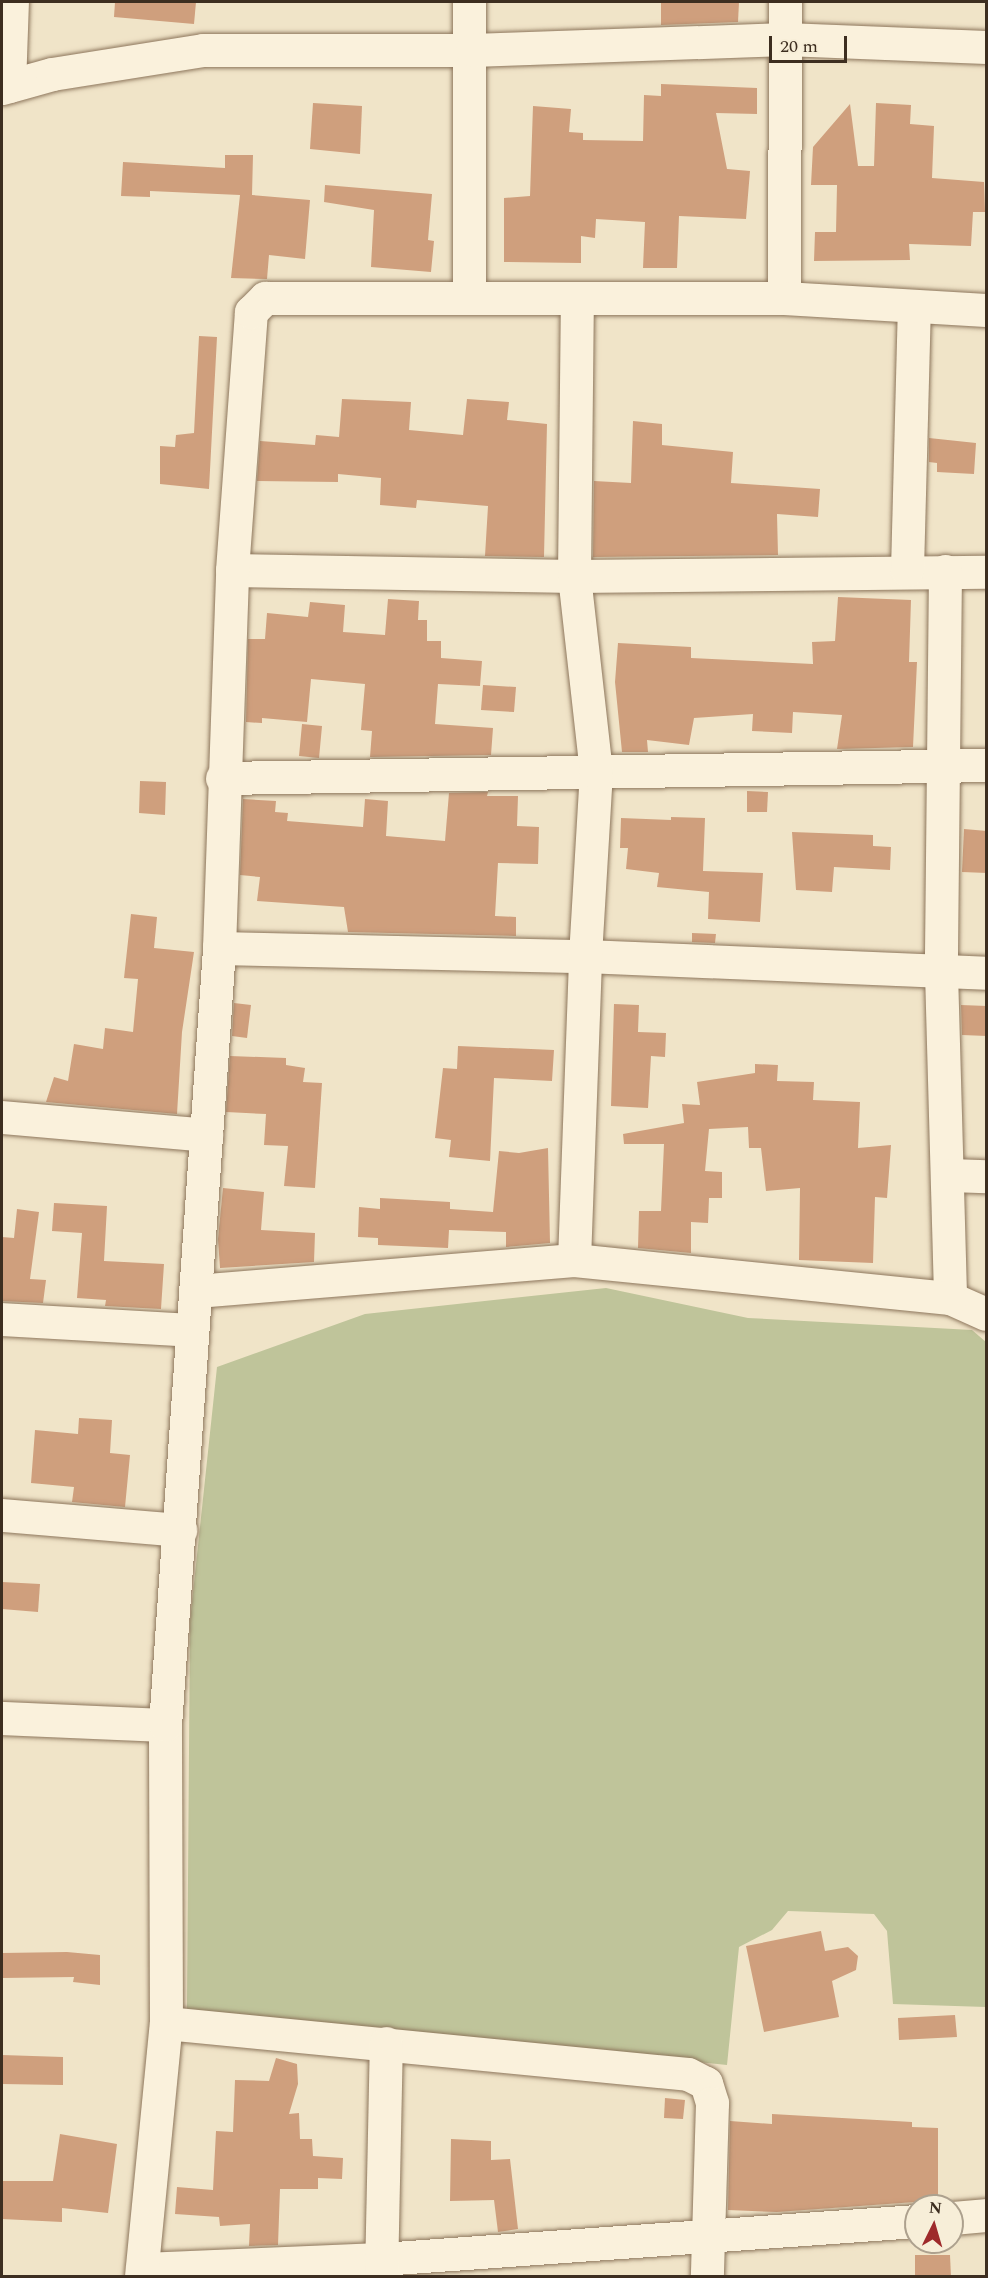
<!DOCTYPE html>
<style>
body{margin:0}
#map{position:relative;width:988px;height:2278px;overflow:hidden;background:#f0e4c8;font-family:Spectral,serif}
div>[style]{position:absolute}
.cemetery>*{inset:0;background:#bfc49a}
.building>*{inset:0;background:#cf9f7d}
.roads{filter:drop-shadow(0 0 2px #8d765c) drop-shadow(0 0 2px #8d765c)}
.minor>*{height:33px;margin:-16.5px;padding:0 16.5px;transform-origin:16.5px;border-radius:16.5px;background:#faf1dc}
span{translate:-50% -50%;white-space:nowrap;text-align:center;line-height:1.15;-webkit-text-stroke:4.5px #f7eed8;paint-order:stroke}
.frame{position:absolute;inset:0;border:3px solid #3d2e20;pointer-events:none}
.north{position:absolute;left:904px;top:2194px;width:60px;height:60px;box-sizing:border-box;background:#f7eed8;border:2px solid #ada18e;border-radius:50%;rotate:5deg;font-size:16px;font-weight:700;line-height:24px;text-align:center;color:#3d2e20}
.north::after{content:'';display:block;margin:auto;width:21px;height:27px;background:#9e2a2b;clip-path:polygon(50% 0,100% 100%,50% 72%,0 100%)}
.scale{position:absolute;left:769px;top:36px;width:78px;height:27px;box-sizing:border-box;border:3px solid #3d2e20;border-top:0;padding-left:8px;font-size:18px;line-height:21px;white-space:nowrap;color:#3d2e20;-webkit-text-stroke:4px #f7eed8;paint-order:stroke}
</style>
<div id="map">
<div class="cemetery">
<i style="clip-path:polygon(606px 1288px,748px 1318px,972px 1330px,986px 1342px,986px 2007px,893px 2004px,887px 1931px,874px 1914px,788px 1911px,772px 1930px,739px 1947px,727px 2065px,187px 2009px,190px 1621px,217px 1367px,365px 1314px)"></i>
</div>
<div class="building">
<i style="clip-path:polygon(115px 2px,196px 2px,194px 24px,114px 17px)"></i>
<i style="clip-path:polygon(661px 2px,739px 2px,738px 22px,661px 25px)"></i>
<i style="clip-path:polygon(661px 84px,757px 88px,757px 114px,716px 113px,727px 169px,750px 171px,746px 219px,679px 216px,677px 268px,643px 268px,645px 222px,596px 219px,595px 238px,581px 236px,581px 263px,504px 262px,504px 198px,530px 196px,533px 106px,571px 109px,569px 132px,583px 133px,583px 140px,643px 141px,644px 95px,661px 96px)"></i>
<i style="clip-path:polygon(313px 103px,362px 106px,360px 154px,310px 149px)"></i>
<i style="clip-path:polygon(876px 103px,911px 105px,910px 124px,934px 126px,932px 178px,984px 182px,985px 212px,973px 212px,971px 246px,909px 244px,910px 260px,814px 261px,815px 232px,836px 232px,837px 185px,811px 185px,813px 147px,850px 104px,858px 166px,874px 166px)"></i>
<i style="clip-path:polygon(225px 155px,253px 155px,252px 195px,310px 200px,305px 259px,269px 255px,267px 279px,231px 278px,240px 195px,150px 191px,150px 197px,121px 196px,123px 162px,225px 168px)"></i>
<i style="clip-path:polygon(325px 185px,432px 194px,428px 240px,434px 241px,431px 272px,371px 267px,374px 210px,324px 202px)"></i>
<i style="clip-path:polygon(199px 336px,217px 337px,209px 489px,160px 484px,160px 446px,175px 447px,176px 435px,194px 433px)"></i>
<i style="clip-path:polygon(342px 399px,411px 402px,409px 430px,463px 435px,467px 399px,509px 402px,507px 420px,547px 424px,544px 557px,485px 556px,488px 506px,417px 500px,416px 508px,380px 505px,381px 478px,338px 474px,338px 482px,257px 481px,260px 441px,315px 445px,316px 435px,339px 437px)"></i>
<i style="clip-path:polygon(633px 421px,662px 424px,662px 445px,733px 452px,731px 483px,820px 489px,818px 517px,777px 514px,778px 555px,593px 557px,594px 481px,631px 483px)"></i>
<i style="clip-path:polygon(929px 438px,976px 443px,974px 474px,937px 472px,937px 463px,929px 462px)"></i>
<i style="clip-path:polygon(838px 597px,911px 600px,909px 662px,917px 662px,913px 747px,837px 749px,842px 715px,793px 712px,792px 733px,752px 731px,753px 714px,694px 718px,689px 745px,647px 740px,648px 752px,622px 752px,615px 682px,618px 643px,691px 647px,691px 658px,813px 664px,812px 642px,835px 641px)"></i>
<i style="clip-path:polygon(388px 599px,419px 601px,418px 620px,427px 620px,427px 641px,441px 641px,441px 658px,482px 661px,480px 686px,438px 684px,435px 724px,493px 728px,491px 755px,370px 757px,372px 731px,361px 730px,365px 684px,311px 679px,307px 722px,262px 718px,262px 723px,246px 722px,248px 639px,265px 639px,267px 613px,308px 617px,310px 602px,345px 605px,343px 632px,385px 635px)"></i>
<i style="clip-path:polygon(483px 685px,516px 687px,514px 712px,481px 710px)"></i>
<i style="clip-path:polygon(302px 724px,322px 726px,319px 758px,299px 756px)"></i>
<i style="clip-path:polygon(140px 781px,166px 782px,165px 815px,139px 813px)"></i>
<i style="clip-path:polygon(747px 791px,768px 792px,767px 812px,747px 812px)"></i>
<i style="clip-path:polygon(488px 792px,487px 796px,518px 796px,517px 826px,539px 827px,538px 864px,498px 863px,495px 916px,516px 917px,516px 936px,348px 932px,344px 907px,257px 901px,260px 877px,240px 875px,243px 799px,276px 801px,275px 812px,288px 813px,287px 821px,363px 827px,365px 799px,388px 801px,386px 836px,445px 841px,449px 793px)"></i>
<i style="clip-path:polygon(671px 817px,705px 818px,703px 871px,763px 873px,760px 922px,708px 919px,709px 892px,657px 887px,659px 873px,626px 869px,628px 848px,620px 848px,621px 818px,671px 820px)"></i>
<i style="clip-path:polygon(964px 829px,987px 831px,987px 873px,962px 872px)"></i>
<i style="clip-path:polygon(792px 832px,873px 835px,873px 846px,891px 847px,890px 870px,834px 867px,832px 892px,796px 890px)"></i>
<i style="clip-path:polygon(131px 914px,157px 917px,154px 948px,194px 952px,182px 1032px,177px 1114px,46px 1102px,54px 1077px,68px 1081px,74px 1044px,103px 1049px,105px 1028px,133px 1032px,138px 979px,124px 978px)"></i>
<i style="clip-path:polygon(692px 933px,716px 934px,715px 943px,692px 942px)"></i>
<i style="clip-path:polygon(234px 1003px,251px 1005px,247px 1038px,232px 1036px)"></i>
<i style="clip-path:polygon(614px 1004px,639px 1005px,638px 1032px,666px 1033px,665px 1057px,651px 1056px,648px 1108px,611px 1106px)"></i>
<i style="clip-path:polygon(961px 1005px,987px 1006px,987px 1036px,962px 1035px)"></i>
<i style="clip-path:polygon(458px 1046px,554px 1050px,552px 1081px,494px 1078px,490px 1161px,449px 1157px,451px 1140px,435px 1138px,443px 1068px,457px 1069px)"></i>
<i style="clip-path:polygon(230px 1056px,286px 1058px,286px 1065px,305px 1068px,303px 1082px,322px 1083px,315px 1188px,284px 1186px,288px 1146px,264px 1145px,266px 1114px,226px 1112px)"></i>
<i style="clip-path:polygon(755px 1064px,778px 1065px,777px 1081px,814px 1082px,813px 1100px,860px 1102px,858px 1148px,891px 1145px,887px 1198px,875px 1197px,873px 1263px,799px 1260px,800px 1188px,766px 1191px,761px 1148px,749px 1148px,748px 1127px,709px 1129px,705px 1171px,722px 1172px,722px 1198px,709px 1198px,708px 1223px,691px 1222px,691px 1253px,638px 1248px,639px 1211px,661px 1211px,664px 1144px,624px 1144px,623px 1134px,684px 1123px,682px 1104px,700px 1105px,697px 1082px,755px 1073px)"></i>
<i style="clip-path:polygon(548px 1148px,550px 1243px,506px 1247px,506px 1232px,449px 1230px,448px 1248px,378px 1245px,378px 1238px,358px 1237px,359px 1207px,380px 1209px,380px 1198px,450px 1202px,450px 1209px,493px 1212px,499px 1151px,519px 1153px)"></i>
<i style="clip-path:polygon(223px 1188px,264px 1192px,261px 1230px,315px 1233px,314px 1262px,220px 1268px,218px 1239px)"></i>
<i style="clip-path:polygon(54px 1203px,107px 1206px,104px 1261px,164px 1264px,161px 1309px,105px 1306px,106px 1300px,77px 1298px,82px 1233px,52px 1231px)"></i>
<i style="clip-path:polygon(17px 1209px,39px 1212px,30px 1279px,46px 1280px,43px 1303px,2px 1301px,2px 1237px,14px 1238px)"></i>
<i style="clip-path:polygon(79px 1418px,112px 1420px,110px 1453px,130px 1455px,125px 1507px,72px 1502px,74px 1487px,31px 1483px,35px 1430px,78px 1434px)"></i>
<i style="clip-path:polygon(2px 1582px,40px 1584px,38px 1612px,2px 1609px)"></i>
<i style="clip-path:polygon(821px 1931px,825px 1951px,848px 1947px,858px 1956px,856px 1970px,832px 1981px,839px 2017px,764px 2032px,746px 1946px)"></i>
<i style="clip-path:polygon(67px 1952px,100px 1955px,100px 1985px,73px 1982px,74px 1977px,2px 1978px,2px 1953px)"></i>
<i style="clip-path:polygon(955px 2015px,957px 2037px,899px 2040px,898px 2018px)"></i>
<i style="clip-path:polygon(2px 2055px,63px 2057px,63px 2085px,2px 2084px)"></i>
<i style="clip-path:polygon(276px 2058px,297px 2064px,298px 2084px,289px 2114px,299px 2113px,300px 2139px,312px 2139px,313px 2156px,343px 2158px,342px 2179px,318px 2178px,318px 2189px,280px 2189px,278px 2245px,249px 2246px,250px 2224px,220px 2226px,219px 2217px,175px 2214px,177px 2187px,213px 2190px,216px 2131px,233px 2132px,235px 2080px,269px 2081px)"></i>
<i style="clip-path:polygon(665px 2098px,685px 2100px,683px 2119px,664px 2118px)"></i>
<i style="clip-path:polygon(772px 2114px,912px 2122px,912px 2127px,938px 2128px,938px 2204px,915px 2202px,777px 2212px,728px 2210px,730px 2121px,772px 2124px)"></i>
<i style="clip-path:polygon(60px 2134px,117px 2144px,108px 2213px,62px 2208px,62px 2222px,2px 2219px,2px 2181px,53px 2181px)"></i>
<i style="clip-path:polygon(451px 2139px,491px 2141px,491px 2160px,510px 2159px,518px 2229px,498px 2232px,494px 2200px,450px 2201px)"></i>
<i style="clip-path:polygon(915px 2255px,950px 2255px,951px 2277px,915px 2277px)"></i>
</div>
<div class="roads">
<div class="minor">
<i style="left:469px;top:2px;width:296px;rotate:90deg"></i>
<i style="left:9px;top:86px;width:84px;rotate:-88deg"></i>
<i style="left:2px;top:88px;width:52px;rotate:-15.6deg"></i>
<i style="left:52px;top:74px;width:153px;rotate:-9deg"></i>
<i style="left:203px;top:50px;width:269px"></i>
<i style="left:472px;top:50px;width:313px;rotate:-2deg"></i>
<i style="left:785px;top:39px;width:201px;rotate:2.3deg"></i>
<i style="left:784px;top:298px;width:296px;rotate:-89.8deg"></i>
<i style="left:232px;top:570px;width:342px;rotate:1deg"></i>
<i style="left:574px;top:576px;width:412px;rotate:-0.6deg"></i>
<i style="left:907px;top:570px;width:264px;rotate:-88.5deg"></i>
<i style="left:945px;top:571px;width:401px;rotate:90.6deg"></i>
<i style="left:941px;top:972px;width:326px;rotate:88.4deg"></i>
<i style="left:950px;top:1298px;width:39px;rotate:24deg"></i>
<i style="left:222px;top:778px;width:764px;rotate:-0.97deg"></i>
<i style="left:219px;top:948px;width:366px;rotate:1.3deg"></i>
<i style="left:585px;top:956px;width:401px;rotate:2.4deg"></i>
<i style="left:2px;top:1117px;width:205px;rotate:5deg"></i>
<i style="left:950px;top:1175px;width:36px;rotate:2deg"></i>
<i style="left:574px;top:1260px;width:304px;rotate:-87.9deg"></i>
<i style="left:585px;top:956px;width:184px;rotate:-86.6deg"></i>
<i style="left:596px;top:772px;width:197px;rotate:-96.4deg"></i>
<i style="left:574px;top:576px;width:277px;rotate:-89.4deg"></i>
<i style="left:196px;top:1291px;width:379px;rotate:-4.7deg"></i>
<i style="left:574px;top:1260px;width:378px;rotate:5.8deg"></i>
<i style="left:2px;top:1319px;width:190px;rotate:3.3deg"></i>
<i style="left:2px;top:1515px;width:179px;rotate:4.8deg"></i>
<i style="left:2px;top:1718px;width:163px;rotate:2.5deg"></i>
<i style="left:166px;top:2023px;width:524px;rotate:5.58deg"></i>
<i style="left:688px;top:2074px;width:20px;rotate:27deg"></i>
<i style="left:706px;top:2083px;width:21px;rotate:73deg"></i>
<i style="left:712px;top:2103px;width:173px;rotate:91.7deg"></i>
<i style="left:952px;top:2218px;width:34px;rotate:-5deg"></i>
<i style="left:142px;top:2269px;width:239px;rotate:-2.4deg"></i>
<i style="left:381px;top:2259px;width:536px;rotate:-4.06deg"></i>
<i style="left:141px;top:2276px;width:254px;rotate:-84.4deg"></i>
<i style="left:166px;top:2023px;width:298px;rotate:-90.2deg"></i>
<i style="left:165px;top:1725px;width:779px;rotate:-86.02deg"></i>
<i style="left:219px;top:948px;width:378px;rotate:-88deg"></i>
<i style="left:232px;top:570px;width:259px;rotate:-85.8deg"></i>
<i style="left:251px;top:312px;width:20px;rotate:-45deg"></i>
<i style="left:265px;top:298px;width:519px"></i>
<i style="left:784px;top:298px;width:202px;rotate:3.4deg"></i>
<i style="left:381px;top:2276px;width:233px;rotate:-88.8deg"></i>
</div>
</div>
<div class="frame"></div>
<div class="north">N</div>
<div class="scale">20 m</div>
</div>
